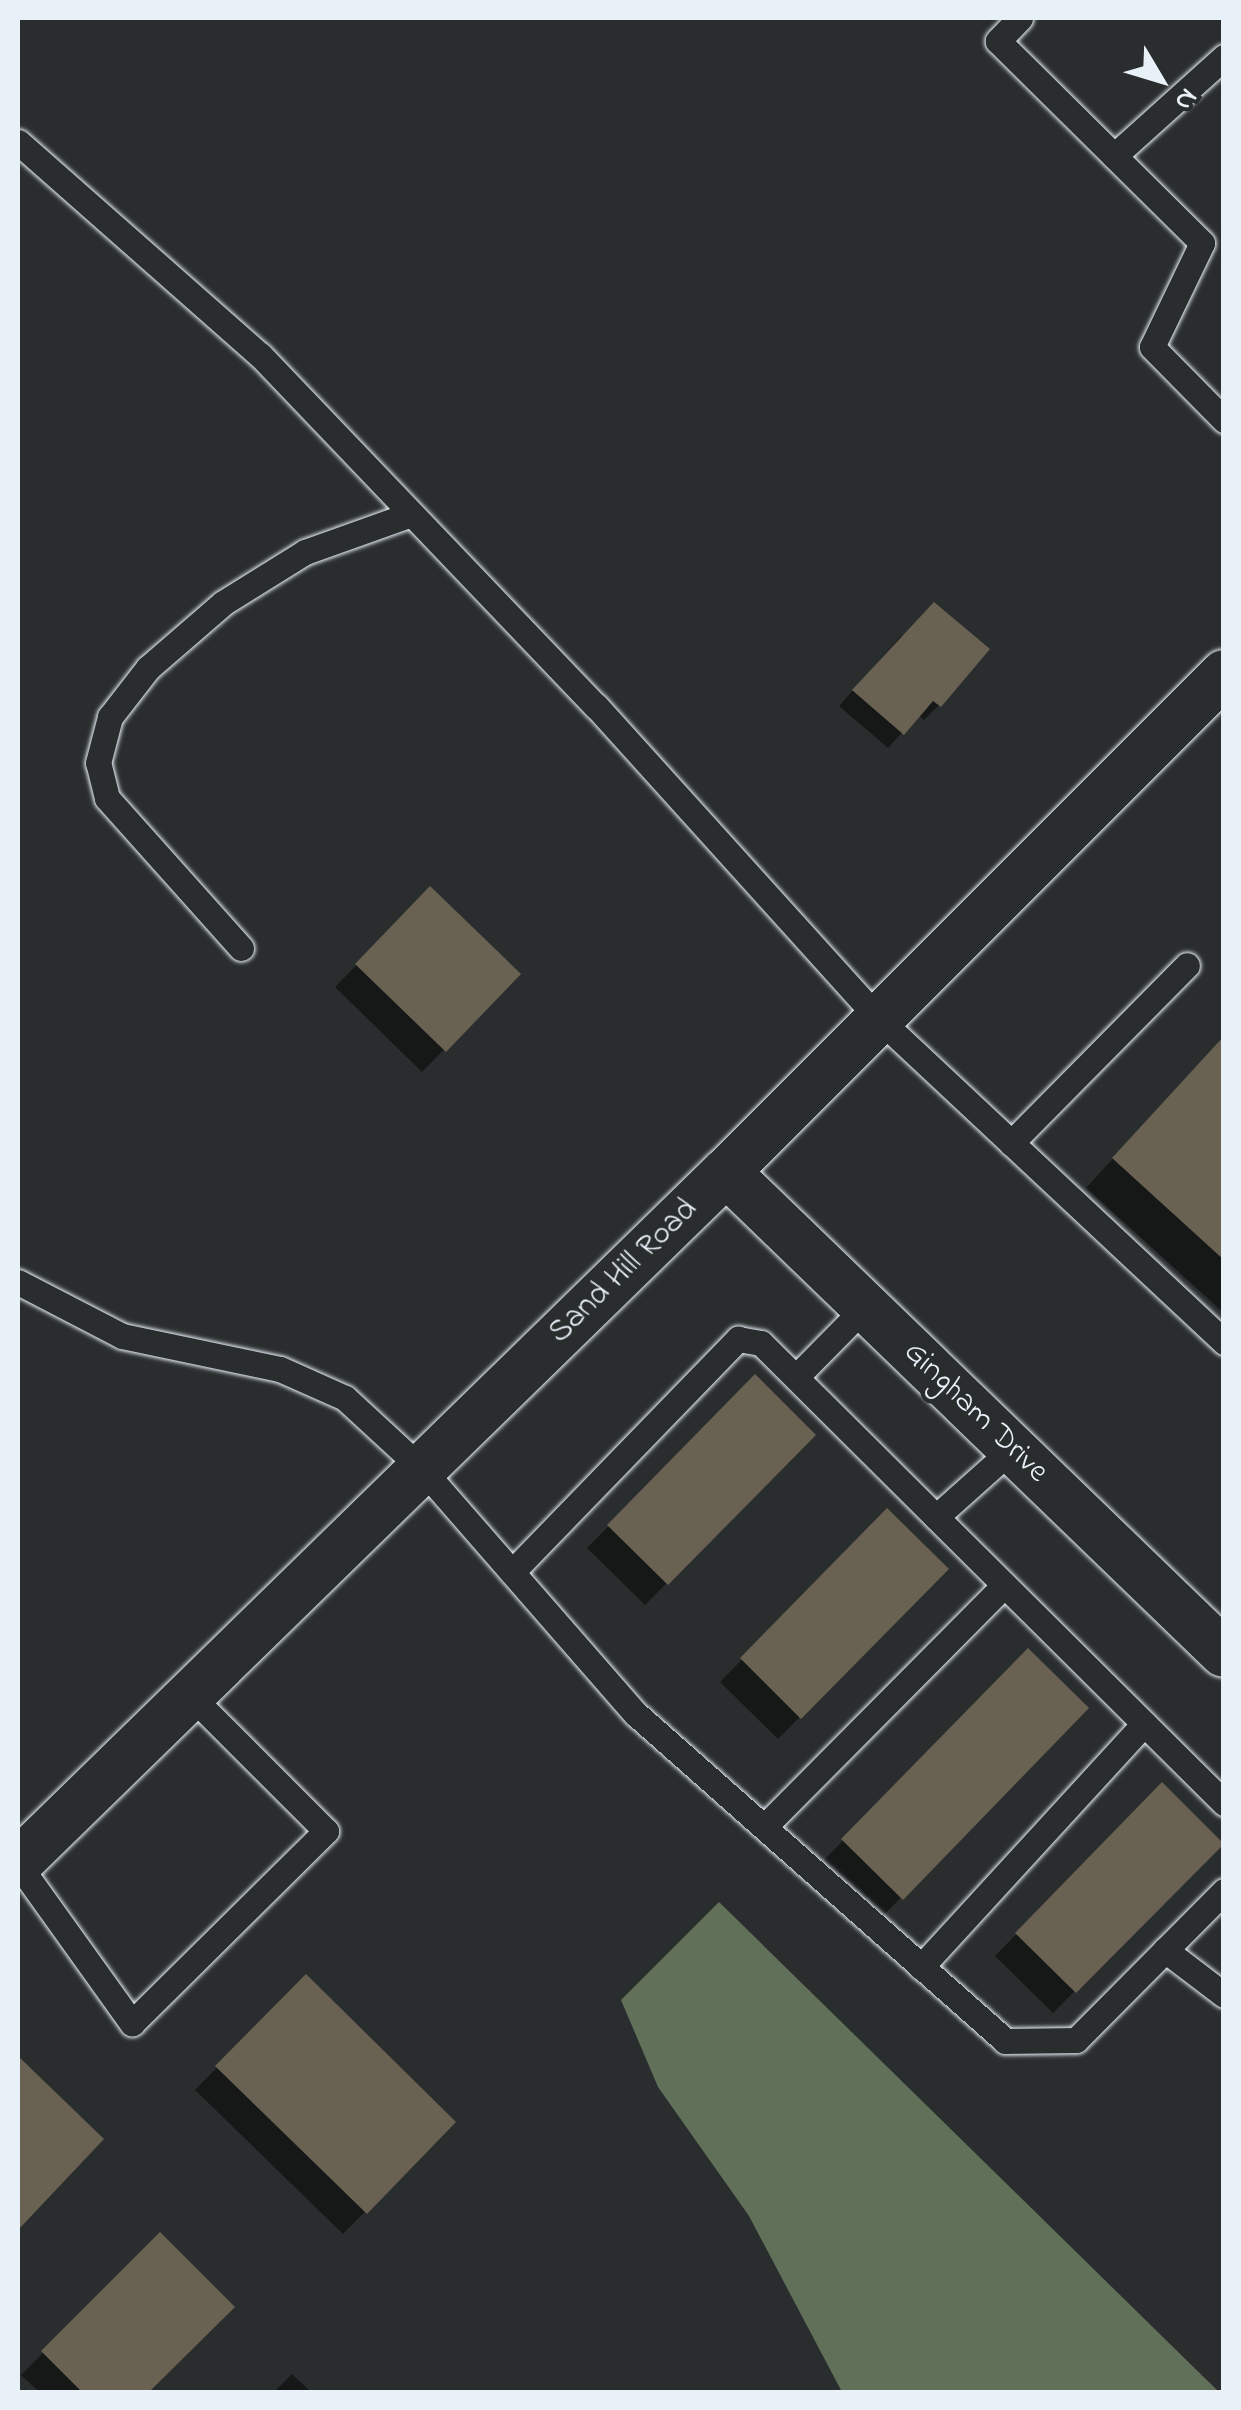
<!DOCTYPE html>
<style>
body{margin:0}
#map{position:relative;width:1241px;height:2410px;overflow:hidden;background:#2a2d2e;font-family:"Indie Flower",sans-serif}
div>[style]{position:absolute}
.green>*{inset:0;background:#607059}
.shadow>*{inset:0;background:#0007}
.building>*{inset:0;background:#696252}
.roads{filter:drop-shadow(0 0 2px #e8f1f8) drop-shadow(0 0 2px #e8f1f8)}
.lane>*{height:25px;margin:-12.5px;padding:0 12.5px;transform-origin:12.5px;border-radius:12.5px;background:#2a2d2e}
.street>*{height:48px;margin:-24px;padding:0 24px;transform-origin:24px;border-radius:24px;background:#2a2d2e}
span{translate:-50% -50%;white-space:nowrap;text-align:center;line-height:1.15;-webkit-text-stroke:9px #2a2d2e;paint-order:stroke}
.street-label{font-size:32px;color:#e8f1f8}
.frame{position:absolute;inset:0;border:20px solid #e8f1f8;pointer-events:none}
.north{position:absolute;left:1111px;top:30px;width:100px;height:100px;-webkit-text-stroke:8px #2a2d2e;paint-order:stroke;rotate:128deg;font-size:28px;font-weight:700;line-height:40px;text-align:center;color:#e8f1f8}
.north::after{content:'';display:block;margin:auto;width:35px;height:45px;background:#e8f1f8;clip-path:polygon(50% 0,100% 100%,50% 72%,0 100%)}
</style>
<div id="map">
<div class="green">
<i style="clip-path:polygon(719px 1902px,1219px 2392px,842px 2392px,749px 2216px,658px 2087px,621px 2000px)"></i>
</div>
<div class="shadow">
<i style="clip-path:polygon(901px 636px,939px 705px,924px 720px,918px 715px,888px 748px,839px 706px)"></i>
<i style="clip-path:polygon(430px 890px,517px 975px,422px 1072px,335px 987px)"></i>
<i style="clip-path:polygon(1224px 1037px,1224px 1313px,1086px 1188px)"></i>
<i style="clip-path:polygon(755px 1378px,813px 1435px,645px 1605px,587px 1548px)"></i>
<i style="clip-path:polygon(887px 1511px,946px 1569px,778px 1739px,720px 1682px)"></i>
<i style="clip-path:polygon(1028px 1652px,1086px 1708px,879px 1920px,821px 1863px)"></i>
<i style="clip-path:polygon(1162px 1786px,1221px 1843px,1053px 2013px,995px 1956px)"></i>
<i style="clip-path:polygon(306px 1977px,453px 2122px,343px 2234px,195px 2090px)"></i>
<i style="clip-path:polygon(27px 2068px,101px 2139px,18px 2227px,18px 2078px)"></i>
<i style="clip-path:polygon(160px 2235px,231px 2307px,146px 2392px,39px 2392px,21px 2375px)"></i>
<i style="clip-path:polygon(292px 2374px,311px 2392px,274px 2392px)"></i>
</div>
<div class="building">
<i style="clip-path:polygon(934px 602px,990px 649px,941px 707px,933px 701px,904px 735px,852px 690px)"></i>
<i style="clip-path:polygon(430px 886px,521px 974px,446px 1052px,355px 964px)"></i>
<i style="clip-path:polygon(1224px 1036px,1224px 1260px,1112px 1158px)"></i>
<i style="clip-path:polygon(755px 1374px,816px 1435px,668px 1585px,607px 1525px)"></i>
<i style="clip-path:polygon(887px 1508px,949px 1569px,801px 1719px,740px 1658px)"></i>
<i style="clip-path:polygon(1028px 1648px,1089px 1708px,903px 1900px,841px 1839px)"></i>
<i style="clip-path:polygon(1162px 1782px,1224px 1844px,1076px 1993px,1015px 1933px)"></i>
<i style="clip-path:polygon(306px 1974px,456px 2122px,367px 2214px,215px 2066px)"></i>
<i style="clip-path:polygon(18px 2056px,104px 2139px,18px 2230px)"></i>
<i style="clip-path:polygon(160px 2232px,235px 2307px,149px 2392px,82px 2392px,41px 2351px)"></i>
</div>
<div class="roads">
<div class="lane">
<i style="left:1020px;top:18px;width:32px;rotate:134deg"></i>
<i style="left:998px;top:41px;width:287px;rotate:44.7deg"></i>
<i style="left:1202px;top:243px;width:115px;rotate:115.7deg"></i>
<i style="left:1152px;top:347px;width:103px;rotate:45.4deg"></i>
<i style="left:18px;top:142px;width:322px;rotate:41.4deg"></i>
<i style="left:260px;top:355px;width:486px;rotate:46.3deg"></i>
<i style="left:596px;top:706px;width:422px;rotate:47.9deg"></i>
<i style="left:879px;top:1019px;width:473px;rotate:43.1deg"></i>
<i style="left:1114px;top:156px;width:148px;rotate:-42deg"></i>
<i style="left:241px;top:948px;width:201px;rotate:-131.8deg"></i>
<i style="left:107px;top:798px;width:36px;rotate:-104deg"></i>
<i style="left:98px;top:763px;width:48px;rotate:-75.4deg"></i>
<i style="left:110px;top:717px;width:62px;rotate:-52.2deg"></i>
<i style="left:148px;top:668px;width:99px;rotate:-40.9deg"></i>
<i style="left:223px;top:603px;width:97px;rotate:-31.9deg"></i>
<i style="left:305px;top:552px;width:113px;rotate:-19.7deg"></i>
<i style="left:1011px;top:1143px;width:250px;rotate:-45.3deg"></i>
<i style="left:18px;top:1282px;width:117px;rotate:27.4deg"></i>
<i style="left:122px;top:1336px;width:161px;rotate:11.8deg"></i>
<i style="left:280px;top:1369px;width:71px;rotate:24deg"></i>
<i style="left:345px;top:1398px;width:105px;rotate:42.7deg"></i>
<i style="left:422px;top:1469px;width:325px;rotate:48.9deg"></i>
<i style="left:636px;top:1714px;width:493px;rotate:41.5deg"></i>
<i style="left:1005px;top:2041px;width:71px;rotate:-0.8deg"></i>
<i style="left:1076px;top:2040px;width:210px;rotate:-45.2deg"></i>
<i style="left:796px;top:1377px;width:98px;rotate:-45.4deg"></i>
<i style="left:936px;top:1517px;width:102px;rotate:-41.8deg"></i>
<i style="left:512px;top:1572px;width:325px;rotate:-45.9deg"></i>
<i style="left:738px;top:1339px;width:23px;rotate:10deg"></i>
<i style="left:761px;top:1343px;width:653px;rotate:44.81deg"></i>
<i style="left:764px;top:1827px;width:341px;rotate:-45.2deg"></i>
<i style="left:18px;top:1864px;width:196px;rotate:54.4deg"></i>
<i style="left:132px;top:2023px;width:273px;rotate:-44.7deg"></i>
<i style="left:326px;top:1831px;width:192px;rotate:-135deg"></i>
<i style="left:1165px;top:1950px;width:74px;rotate:37.3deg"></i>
<i style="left:921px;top:1967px;width:330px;rotate:-47.5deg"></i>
</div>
<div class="street">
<i style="left:726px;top:1172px;width:692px;rotate:44.01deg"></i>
<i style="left:18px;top:1863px;width:989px;rotate:-44.3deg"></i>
<i style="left:726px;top:1172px;width:704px;rotate:-45deg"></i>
</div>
</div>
<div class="street-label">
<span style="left:624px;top:1272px;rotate:-44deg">Sand Hill Road</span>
<span style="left:975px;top:1413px;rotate:44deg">Gingham Drive</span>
</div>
<div class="frame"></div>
<div class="north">N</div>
</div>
